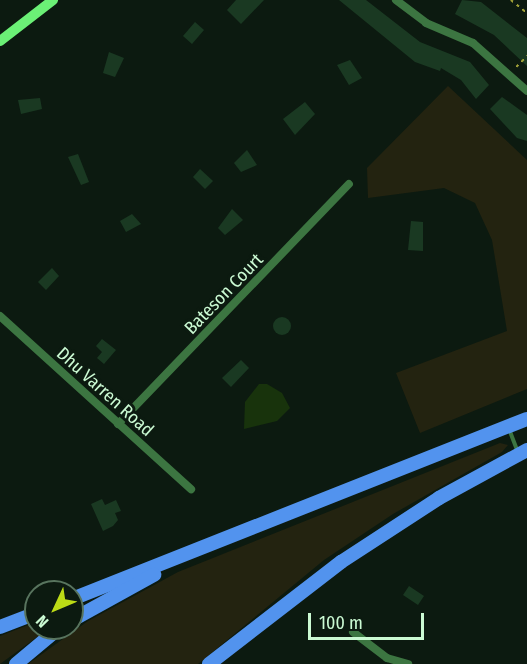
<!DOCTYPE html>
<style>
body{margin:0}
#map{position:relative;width:527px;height:664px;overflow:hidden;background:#0c1a10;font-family:"Fira Sans Condensed",sans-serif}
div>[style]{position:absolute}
.green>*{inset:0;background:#232310}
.water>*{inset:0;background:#18330c}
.building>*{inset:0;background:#1a3922}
.round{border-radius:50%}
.path>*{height:1.5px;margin-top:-0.75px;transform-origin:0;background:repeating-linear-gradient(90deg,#a1a138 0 3px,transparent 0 7.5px)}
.service>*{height:4px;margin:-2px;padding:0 2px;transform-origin:2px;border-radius:2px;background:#3c7541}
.minor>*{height:8px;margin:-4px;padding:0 4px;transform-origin:4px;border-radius:4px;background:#3c7541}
.secondary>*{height:10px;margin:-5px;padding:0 5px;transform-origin:5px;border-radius:5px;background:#6bf076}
.motorway>*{height:14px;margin:-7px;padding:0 7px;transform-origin:7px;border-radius:7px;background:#5293ee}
span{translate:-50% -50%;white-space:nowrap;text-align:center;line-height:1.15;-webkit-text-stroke:6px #0c1a10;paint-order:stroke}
.street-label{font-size:18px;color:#cbfad3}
.north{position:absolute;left:24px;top:580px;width:60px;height:60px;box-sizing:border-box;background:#0c1a10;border:2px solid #58745e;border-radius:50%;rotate:226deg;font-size:16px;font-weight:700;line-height:24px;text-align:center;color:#cbfad3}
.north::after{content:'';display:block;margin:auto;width:21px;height:27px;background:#bcdb16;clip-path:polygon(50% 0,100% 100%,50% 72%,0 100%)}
.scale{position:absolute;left:308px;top:613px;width:116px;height:27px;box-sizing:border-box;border:3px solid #cbfad3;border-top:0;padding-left:8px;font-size:18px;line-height:21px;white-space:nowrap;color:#cbfad3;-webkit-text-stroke:4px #0c1a10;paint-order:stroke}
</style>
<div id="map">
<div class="green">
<i style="clip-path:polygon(448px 86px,527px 160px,527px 389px,420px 433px,396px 373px,507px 331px,492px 240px,475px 203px,444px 188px,368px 198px,367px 168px)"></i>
<i style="clip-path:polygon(500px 443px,508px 445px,502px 452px,393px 514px,324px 560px,198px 664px,28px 664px,88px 621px,178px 572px)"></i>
<i style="clip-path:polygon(36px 622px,36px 628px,47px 628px,44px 632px,0 664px,0 636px)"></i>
</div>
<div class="water">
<i style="clip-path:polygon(259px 384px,267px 384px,282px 393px,290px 408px,277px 421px,244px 429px,245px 402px)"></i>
</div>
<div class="building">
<i style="clip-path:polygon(236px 0,264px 0,241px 24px,227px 10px)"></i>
<i style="clip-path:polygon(339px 0,366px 0,420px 42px,470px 62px,489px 85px,476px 99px,461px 80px,441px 68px,440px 71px,415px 62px)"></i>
<i style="clip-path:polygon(462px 0,481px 2px,527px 38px,527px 66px,494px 35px,455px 14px)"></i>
<i style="clip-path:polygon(195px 22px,204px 30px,192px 44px,183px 36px)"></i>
<i style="clip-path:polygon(109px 52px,124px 58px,115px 77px,103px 73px)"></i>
<i style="clip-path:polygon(350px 60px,362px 78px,349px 85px,337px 65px)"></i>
<i style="clip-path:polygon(502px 97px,527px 115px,527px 141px,517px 138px,490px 109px)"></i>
<i style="clip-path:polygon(40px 98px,42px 109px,21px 114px,18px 100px)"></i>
<i style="clip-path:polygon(305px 102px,315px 114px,295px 135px,283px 119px)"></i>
<i style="clip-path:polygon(247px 150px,257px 165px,241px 172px,234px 163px)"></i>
<i style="clip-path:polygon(78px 154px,89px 182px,81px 185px,68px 157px)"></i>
<i style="clip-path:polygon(200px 169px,213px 181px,205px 189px,193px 177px)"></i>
<i style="clip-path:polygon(232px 209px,243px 220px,225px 235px,218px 228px)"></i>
<i style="clip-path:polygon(132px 214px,141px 224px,126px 232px,120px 221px)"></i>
<i style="clip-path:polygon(411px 221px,423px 222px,423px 251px,408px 250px)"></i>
<i style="clip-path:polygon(52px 268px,59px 276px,46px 290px,38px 282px)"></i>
<i class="round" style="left:273px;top:317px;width:18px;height:18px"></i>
<i style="clip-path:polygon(102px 339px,116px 350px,104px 364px,97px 358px,102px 352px,96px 346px)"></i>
<i style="clip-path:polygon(241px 360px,249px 368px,231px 387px,222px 378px)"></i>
<i style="clip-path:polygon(102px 499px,105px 505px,116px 500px,121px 511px,115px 513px,118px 520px,113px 526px,103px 531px,91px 504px)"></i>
<i style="clip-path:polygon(409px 586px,424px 596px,418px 605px,403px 595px)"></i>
</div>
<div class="path">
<i style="left:511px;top:0;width:21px;rotate:39deg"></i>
<i style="left:516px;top:67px;width:16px;rotate:-45deg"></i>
</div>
<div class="service">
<i style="left:509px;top:429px;width:22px;rotate:69deg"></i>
</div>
<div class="minor">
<i style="left:396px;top:0;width:38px;rotate:37deg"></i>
<i style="left:426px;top:23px;width:51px;rotate:23.1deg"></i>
<i style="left:473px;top:43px;width:72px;rotate:41.6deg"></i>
<i style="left:0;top:316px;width:258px;rotate:42.2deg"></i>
<i style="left:118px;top:424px;width:333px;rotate:-46.1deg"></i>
<i style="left:353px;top:632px;width:43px;rotate:37.4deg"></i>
<i style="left:387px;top:658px;width:22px;rotate:16deg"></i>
</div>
<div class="secondary">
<i style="left:0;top:41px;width:67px;rotate:-37.7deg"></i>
</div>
<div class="motorway">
<i style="left:72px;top:599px;width:489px;rotate:-21.6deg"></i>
<i style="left:72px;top:620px;width:94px;rotate:-28.8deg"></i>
<i style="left:0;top:627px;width:39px;rotate:-21deg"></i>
<i style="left:16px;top:664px;width:56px;rotate:-39.9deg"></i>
<i style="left:209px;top:664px;width:167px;rotate:-37.7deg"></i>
<i style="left:341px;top:562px;width:117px;rotate:-33.1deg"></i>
<i style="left:439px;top:498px;width:100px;rotate:-28.6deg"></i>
</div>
<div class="street-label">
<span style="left:224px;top:294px;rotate:-46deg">Bateson Court</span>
<span style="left:105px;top:392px;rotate:42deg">Dhu Varren Road</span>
</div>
<div class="north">N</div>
<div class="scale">100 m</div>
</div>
